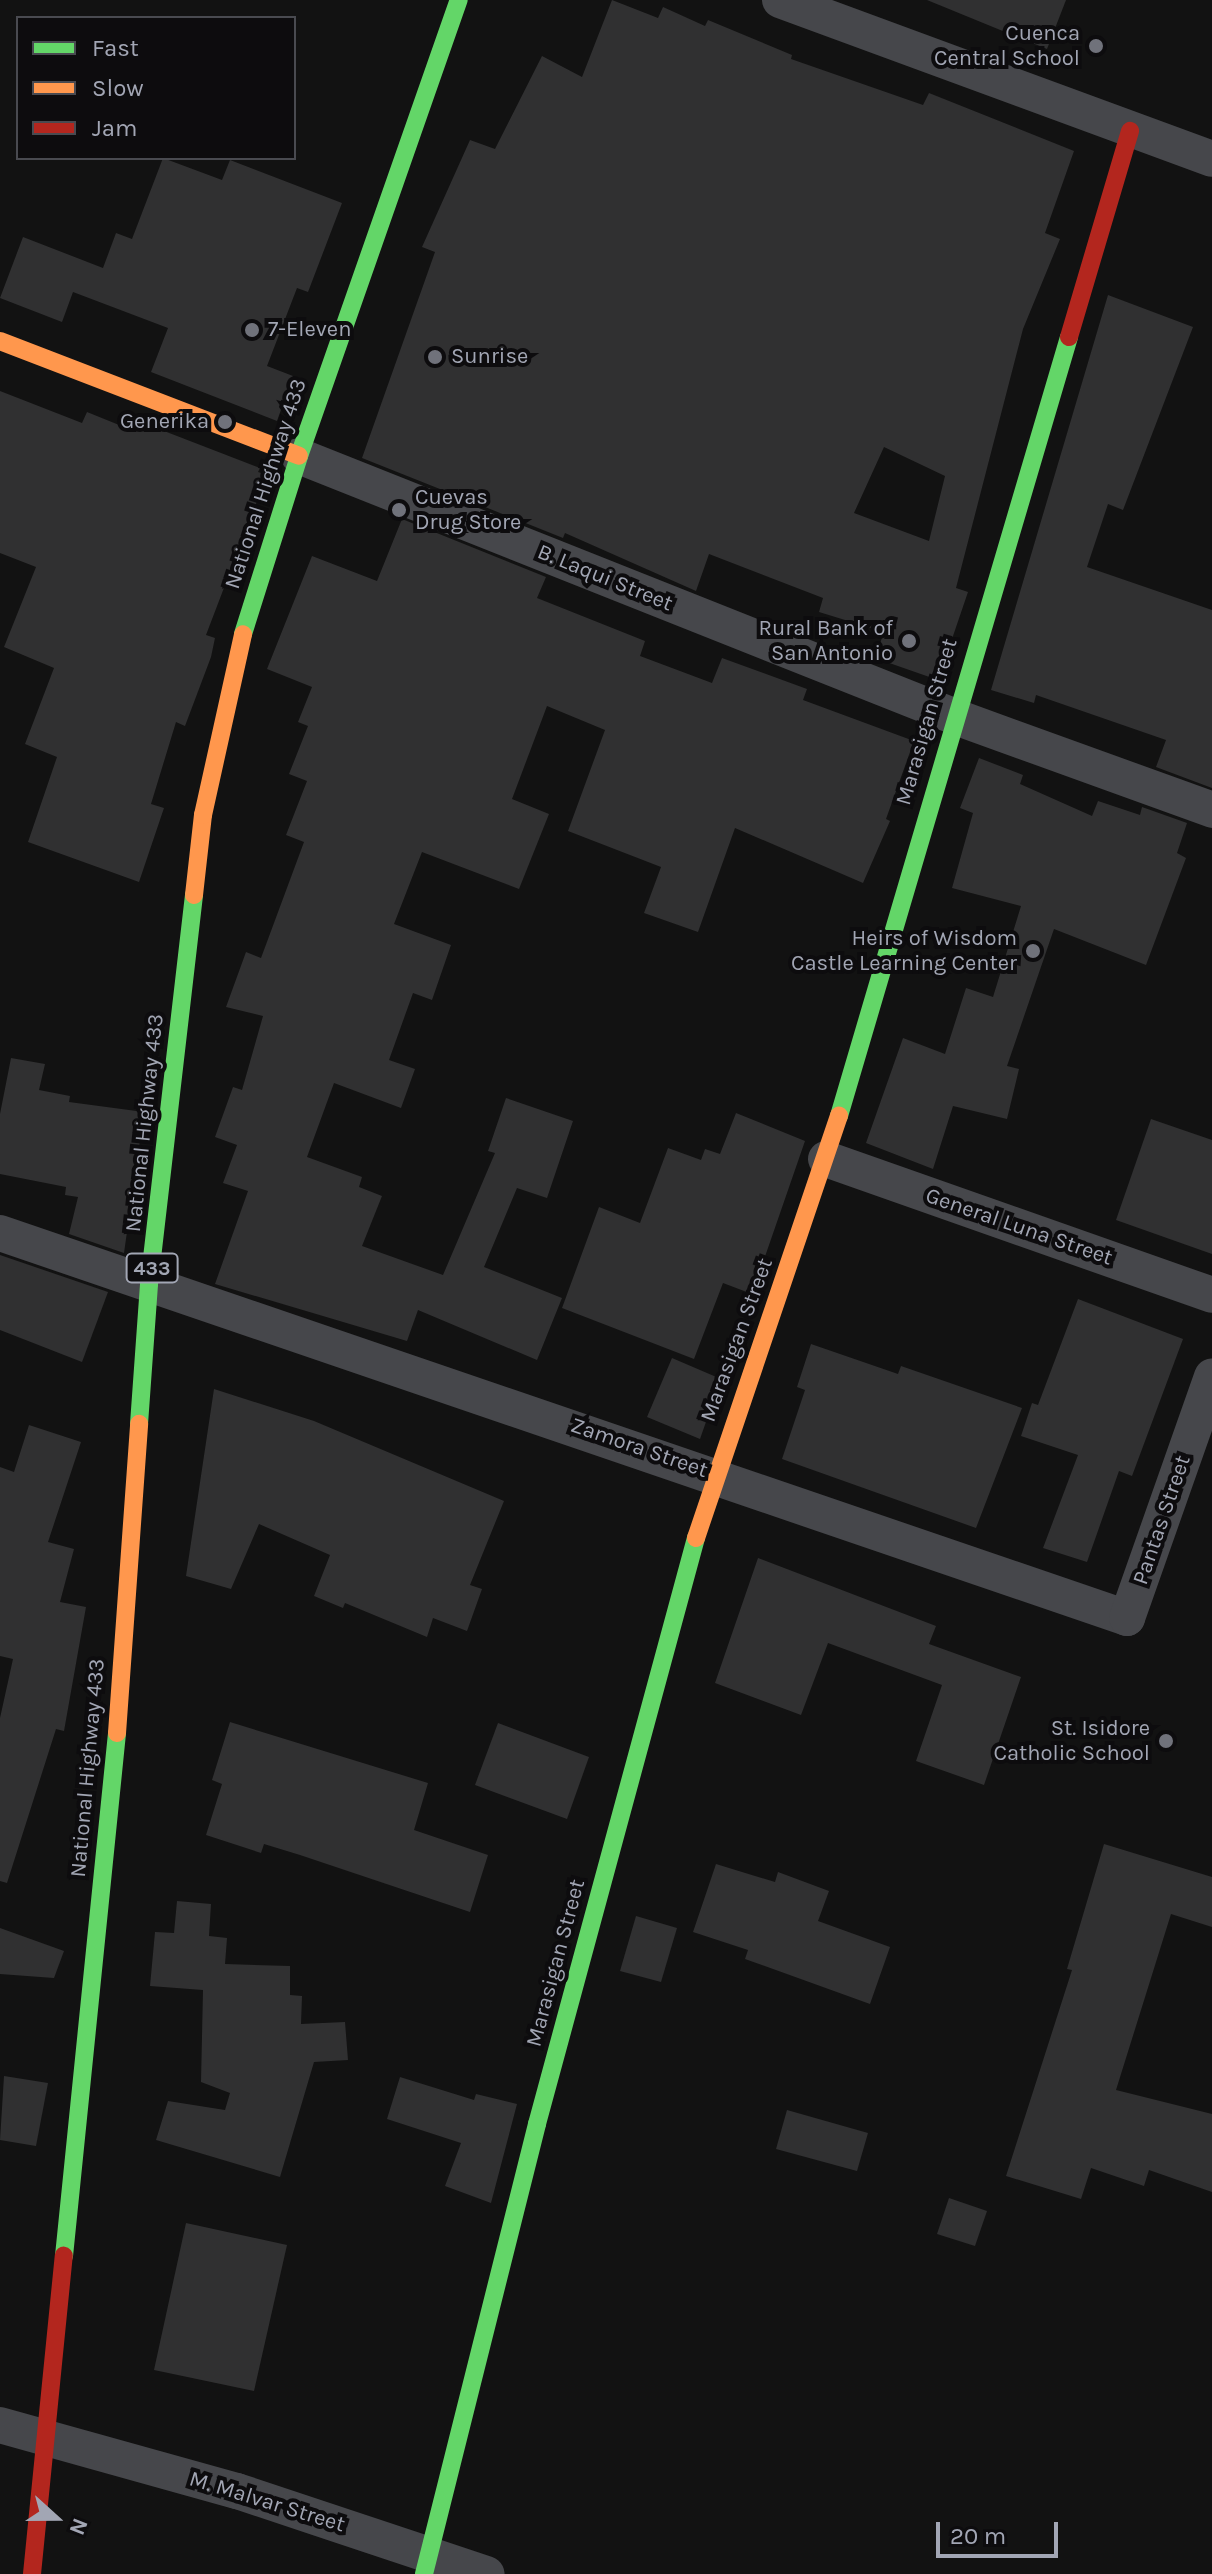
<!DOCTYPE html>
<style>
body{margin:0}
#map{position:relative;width:1212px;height:2574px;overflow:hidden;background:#121212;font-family:Karla,sans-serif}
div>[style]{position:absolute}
.building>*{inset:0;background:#303031}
.street>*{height:36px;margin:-18px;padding:0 18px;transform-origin:18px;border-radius:18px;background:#46474b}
.fast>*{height:18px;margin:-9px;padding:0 9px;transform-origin:9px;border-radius:9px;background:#63d668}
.slow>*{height:18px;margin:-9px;padding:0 9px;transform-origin:9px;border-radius:9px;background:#ff974d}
.jam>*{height:18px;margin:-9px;padding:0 9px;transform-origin:9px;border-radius:9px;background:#b3261e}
.dots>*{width:22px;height:22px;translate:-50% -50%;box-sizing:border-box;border:4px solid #0d0c0e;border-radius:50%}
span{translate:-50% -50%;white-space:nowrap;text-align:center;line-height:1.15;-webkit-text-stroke:8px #0d0c0e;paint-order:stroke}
.shield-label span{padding:2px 6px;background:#0d0c0e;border:2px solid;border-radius:6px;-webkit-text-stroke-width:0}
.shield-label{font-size:20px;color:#a2a6b4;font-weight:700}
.poi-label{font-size:22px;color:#a2a6b4}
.right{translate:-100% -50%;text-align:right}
.left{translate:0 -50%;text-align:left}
.street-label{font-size:22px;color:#a2a6b4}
.legend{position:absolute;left:16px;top:16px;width:280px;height:144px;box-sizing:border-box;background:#0d0c0e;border:2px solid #494a50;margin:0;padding:10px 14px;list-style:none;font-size:24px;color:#a2a6b4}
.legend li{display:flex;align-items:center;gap:16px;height:40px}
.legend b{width:40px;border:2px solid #494a50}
.north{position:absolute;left:16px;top:2478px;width:80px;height:80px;-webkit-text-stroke:6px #0d0c0e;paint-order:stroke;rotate:111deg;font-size:22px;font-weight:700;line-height:32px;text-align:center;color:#a2a6b4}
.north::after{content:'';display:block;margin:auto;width:28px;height:36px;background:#a2a6b4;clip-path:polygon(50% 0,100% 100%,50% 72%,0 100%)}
.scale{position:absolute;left:936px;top:2522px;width:122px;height:36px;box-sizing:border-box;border:4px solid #a2a6b4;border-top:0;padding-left:10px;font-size:24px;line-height:28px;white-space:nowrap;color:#a2a6b4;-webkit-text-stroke:6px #0d0c0e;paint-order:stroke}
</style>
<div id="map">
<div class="building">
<i style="clip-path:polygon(evenodd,612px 0,658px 18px,663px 7px,705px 26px,708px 20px,792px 55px,791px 59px,923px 105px,929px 93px,1074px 151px,1045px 233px,1060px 239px,1023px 329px,956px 588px,968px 592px,938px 680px,875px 658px,884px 632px,819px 612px,823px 598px,709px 554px,696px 591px,565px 533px,563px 538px,362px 458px,435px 252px,422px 247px,470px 140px,495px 149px,542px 56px,582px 77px,612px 0,884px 447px,945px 476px,929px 541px,854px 513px,884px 447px)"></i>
<i style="clip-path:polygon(927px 0,1066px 0,1047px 49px)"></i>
<i style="clip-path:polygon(163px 158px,222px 180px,230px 160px,342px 203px,308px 292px,297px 288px,267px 366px,293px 376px,277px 421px,151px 372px,168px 328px,73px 292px,62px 322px,0 298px,23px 237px,103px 268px,116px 233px,132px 239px)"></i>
<i style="clip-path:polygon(1108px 295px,1193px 327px,1123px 510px,1108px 504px,1087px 567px,1212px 610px,1212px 788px,1156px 767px,1166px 740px,1036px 695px,1034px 703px,991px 690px)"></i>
<i style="clip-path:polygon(0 391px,82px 423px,87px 412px,129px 429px,133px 419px,260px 468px,258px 472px,267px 475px,206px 635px,215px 638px,211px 657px,185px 726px,176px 722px,151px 804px,164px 808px,139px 882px,28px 842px,57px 757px,25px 744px,54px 668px,4px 647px,36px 567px,0 553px)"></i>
<i style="clip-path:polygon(402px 519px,546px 577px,537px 598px,645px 641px,640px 656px,712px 683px,722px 658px,807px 689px,803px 700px,914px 741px,886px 819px,890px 821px,863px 883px,735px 828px,698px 932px,644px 913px,661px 867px,568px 831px,605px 730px,547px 706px,512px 799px,549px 814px,519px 889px,422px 852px,394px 924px,451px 945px,432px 1000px,413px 993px,389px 1060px,415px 1069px,401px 1108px,334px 1083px,307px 1157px,362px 1177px,359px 1187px,382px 1196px,362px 1246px,443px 1275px,495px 1153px,488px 1151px,506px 1098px,573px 1121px,547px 1198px,517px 1188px,484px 1267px,562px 1298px,537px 1360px,418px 1310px,407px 1341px,215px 1284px,248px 1191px,223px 1183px,237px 1145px,215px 1137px,233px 1087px,242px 1090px,263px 1016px,226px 1007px,246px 952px,261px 958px,304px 842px,286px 835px,307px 781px,289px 774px,308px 726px,298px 722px,312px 687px,267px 669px,312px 556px,377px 581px)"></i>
<i style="clip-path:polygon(979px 758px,1023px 775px,1020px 784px,1092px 816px,1098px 801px,1140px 815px,1142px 807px,1187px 823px,1177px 853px,1186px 858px,1146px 965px,1054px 929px,1007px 1066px,1019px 1069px,1007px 1119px,953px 1106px,933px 1169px,866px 1143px,903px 1038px,945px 1054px,966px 988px,993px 997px,1021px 906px,952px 888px,973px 813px,960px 808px)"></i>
<i style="clip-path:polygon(11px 1058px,45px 1064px,39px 1090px,70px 1096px,69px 1102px,144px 1112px,124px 1253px,69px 1234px,78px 1197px,65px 1195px,66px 1187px,0 1174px,0 1114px)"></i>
<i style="clip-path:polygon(736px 1113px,805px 1141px,752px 1294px,723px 1283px,694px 1359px,562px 1308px,599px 1207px,640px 1223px,668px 1148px,701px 1160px,705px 1149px,720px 1154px)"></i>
<i style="clip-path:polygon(1151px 1119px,1212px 1140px,1212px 1254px,1116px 1220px)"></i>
<i style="clip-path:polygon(0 1255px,108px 1292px,82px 1362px,0 1330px)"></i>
<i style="clip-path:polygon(1078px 1299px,1183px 1339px,1132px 1476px,1119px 1471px,1087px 1562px,1043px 1548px,1078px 1455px,1021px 1436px,1032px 1403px,1038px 1405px)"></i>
<i style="clip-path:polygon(811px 1344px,898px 1374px,901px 1366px,1022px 1408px,976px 1528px,782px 1459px,805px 1390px,797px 1387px)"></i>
<i style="clip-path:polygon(672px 1358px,721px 1379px,700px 1439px,647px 1417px)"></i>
<i style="clip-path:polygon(214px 1389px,314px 1421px,504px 1501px,470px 1585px,482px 1589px,467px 1631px,433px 1618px,427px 1637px,345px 1603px,343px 1608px,314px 1596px,330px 1555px,259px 1524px,231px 1589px,186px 1576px)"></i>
<i style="clip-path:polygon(29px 1425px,81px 1442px,48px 1542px,74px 1549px,60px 1602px,86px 1607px,64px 1731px,56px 1729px,7px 1883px,0 1881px,0 1718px,13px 1659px,0 1656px,0 1467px,14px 1472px)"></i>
<i style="clip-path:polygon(758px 1558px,936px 1626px,929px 1644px,1021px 1677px,984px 1785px,916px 1761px,942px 1685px,828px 1643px,801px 1715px,715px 1683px)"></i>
<i style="clip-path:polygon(230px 1722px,428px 1783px,414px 1830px,488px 1855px,470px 1912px,300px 1855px,264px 1844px,261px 1853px,206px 1835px,222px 1784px,212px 1780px)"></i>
<i style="clip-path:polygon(498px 1723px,589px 1757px,567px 1819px,475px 1785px)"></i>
<i style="clip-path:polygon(1104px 1844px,1212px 1877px,1212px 1927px,1171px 1914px,1116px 2090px,1212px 2114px,1212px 2192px,1149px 2170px,1144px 2186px,1091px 2168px,1081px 2199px,1006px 2176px,1072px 1970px,1067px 1969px)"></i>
<i style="clip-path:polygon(716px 1864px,775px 1882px,778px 1872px,829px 1891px,818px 1921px,890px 1947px,870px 2004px,745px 1959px,748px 1950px,693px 1932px)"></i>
<i style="clip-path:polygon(177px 1901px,211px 1904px,209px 1936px,227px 1938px,225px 1964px,290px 1966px,290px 1995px,302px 1996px,301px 2024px,345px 2022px,348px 2060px,314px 2062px,280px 2177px,156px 2140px,168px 2101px,225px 2110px,230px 2093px,201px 2082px,203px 1990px,150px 1986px,155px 1932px,174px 1933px)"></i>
<i style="clip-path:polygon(636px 1916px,677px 1928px,661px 1982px,620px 1971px)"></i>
<i style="clip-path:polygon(0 1928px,64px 1951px,54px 1978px,0 1974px)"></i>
<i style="clip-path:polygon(4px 2076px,48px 2083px,36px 2146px,0 2140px)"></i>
<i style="clip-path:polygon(400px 2077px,474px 2100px,476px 2094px,517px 2104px,491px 2203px,445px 2186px,461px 2143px,387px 2119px)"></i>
<i style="clip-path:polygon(787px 2110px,868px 2133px,857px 2171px,776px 2149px)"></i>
<i style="clip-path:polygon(949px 2198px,987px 2211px,975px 2246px,937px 2234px)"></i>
<i style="clip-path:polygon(186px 2223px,287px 2245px,254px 2391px,154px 2370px)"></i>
</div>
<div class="street">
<i style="left:780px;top:0;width:460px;rotate:20.2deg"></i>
<i style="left:299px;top:456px;width:704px;rotate:21.68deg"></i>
<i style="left:953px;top:716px;width:276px;rotate:19.9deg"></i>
<i style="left:826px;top:1159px;width:409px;rotate:19.4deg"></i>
<i style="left:0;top:1233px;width:1191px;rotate:18.86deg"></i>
<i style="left:1127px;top:1618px;width:256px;rotate:-70.6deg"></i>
<i style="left:0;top:2425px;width:246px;rotate:15.6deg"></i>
<i style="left:237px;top:2491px;width:263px;rotate:18.4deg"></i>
</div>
<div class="fast">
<i style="left:243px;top:634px;width:187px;rotate:-72.5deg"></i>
<i style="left:299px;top:456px;width:483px;rotate:-70.7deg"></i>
<i style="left:839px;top:1116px;width:812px;rotate:-73.55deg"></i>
<i style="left:139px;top:1424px;width:140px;rotate:-85.9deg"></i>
<i style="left:149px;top:1284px;width:392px;rotate:-83.4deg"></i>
<i style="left:64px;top:2256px;width:526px;rotate:-84.21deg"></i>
<i style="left:424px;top:2574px;width:464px;rotate:-75.9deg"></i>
<i style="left:537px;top:2124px;width:607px;rotate:-74.82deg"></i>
</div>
<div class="slow">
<i style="left:0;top:341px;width:320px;rotate:21deg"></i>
<i style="left:194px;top:895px;width:81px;rotate:-83.6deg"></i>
<i style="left:203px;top:815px;width:185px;rotate:-77.5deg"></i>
<i style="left:696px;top:1538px;width:446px;rotate:-71.3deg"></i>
<i style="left:117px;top:1733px;width:310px;rotate:-85.9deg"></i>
</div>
<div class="jam">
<i style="left:1069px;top:337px;width:215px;rotate:-73.5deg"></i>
<i style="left:32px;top:2574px;width:320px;rotate:-84.3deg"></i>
</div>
<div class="dots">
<i style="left:1096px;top:46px;background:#70727b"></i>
<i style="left:252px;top:330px;background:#70727b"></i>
<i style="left:435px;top:357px;background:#70727b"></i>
<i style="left:225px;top:422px;background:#70727b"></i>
<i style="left:399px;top:510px;background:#70727b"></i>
<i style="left:909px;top:641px;background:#70727b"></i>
<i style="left:1033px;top:951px;background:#70727b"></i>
<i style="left:1166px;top:1741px;background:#70727b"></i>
</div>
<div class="shield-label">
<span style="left:152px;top:1268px">433</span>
</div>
<div class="poi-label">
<span class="right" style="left:1080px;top:46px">Cuenca<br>Central School</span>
<span class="left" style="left:268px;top:330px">7-Eleven</span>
<span class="left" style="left:451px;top:357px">Sunrise</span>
<span class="right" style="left:209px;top:422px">Generika</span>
<span class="left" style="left:415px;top:510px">Cuevas<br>Drug Store</span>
<span class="right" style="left:893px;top:641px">Rural Bank of<br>San Antonio</span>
<span class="right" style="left:1017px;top:951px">Heirs of Wisdom<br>Castle Learning Center</span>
<span class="right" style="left:1150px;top:1741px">St. Isidore<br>Catholic School</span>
</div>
<div class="street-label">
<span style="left:266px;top:484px;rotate:-72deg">National Highway 433</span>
<span style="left:605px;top:578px;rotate:22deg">B. Laqui Street</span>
<span style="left:927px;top:722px;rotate:-74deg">Marasigan Street</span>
<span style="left:145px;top:1123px;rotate:-84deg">National Highway 433</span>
<span style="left:1019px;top:1227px;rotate:19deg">General Luna Street</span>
<span style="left:737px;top:1340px;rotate:-70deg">Marasigan Street</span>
<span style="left:639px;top:1448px;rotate:19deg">Zamora Street</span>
<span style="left:1162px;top:1520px;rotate:-71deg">Pantas Street</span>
<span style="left:88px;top:1768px;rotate:-85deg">National Highway 433</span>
<span style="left:556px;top:1963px;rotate:-75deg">Marasigan Street</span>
<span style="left:267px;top:2502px;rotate:17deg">M. Malvar Street</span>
</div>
<ul class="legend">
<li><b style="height:10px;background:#63d668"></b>Fast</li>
<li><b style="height:10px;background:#ff974d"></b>Slow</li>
<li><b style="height:10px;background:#b3261e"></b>Jam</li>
</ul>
<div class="north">N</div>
<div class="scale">20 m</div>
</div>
